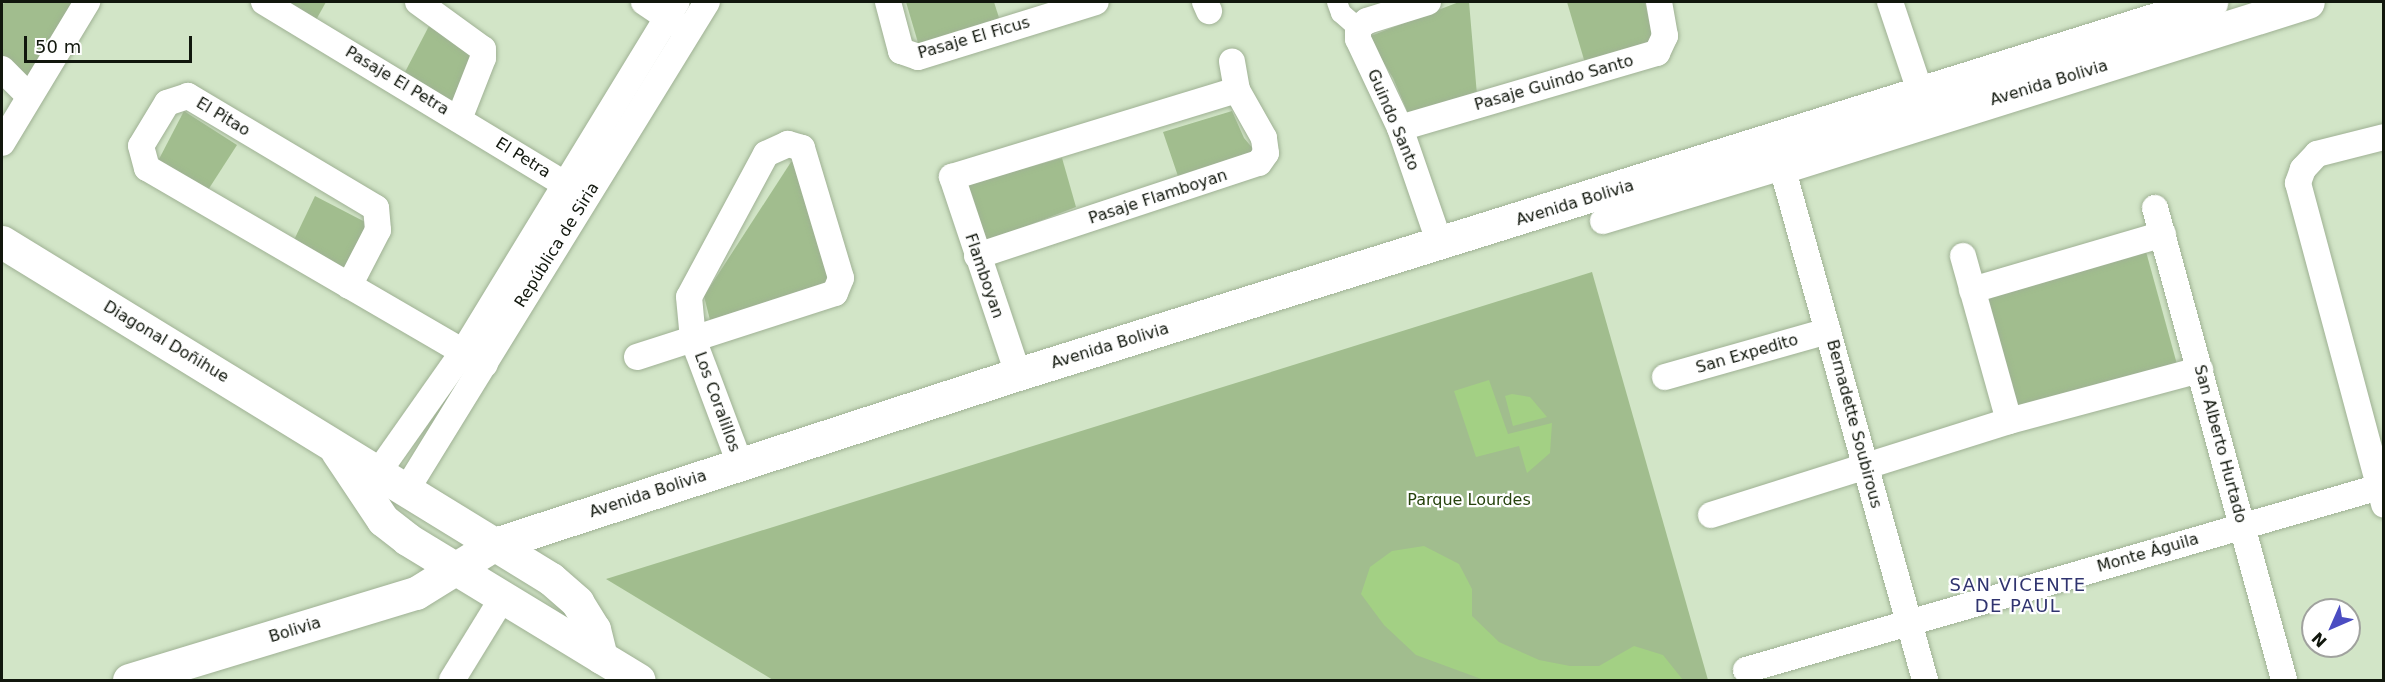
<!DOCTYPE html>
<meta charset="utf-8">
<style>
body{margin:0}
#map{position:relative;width:2385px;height:682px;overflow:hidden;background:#d2e5c7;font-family:"DejaVu Sans",sans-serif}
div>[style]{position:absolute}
.green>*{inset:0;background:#a1bd8e}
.water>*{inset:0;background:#a3d084}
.roads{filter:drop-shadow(0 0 2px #9fb194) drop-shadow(0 0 2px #9fb194)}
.pedestrian>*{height:20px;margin:-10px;padding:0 10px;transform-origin:10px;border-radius:10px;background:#fff}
.minor>*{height:26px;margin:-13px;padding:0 13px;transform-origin:13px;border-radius:13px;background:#fff}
.tertiary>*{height:33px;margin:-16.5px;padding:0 16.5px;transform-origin:16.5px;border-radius:16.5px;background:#fff}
span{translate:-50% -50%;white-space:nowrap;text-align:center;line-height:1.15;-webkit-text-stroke:4.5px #fff;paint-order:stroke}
.street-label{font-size:16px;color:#11170d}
.park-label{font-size:16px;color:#26420c}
.neighbourhood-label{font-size:18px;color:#30346f;letter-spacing:1.5px}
.frame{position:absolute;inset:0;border:3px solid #11170d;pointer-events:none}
.north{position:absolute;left:2301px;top:598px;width:60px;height:60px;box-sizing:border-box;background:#fff;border:2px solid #a0a29e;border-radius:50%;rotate:225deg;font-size:16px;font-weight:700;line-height:24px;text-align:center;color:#11170d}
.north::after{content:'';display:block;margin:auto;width:21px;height:27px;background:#4b4dc2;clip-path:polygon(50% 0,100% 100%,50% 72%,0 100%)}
.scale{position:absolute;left:24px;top:36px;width:168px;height:27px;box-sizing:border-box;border:3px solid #11170d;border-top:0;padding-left:8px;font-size:18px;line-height:21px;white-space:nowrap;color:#11170d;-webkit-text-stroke:4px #fff;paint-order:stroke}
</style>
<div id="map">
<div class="green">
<i style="clip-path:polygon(8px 2px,77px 2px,28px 79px,10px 71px,2px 56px,2px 4px)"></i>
<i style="clip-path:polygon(288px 2px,326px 2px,316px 20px)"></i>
<i style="clip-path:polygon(906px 2px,994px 2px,1000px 21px,919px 46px)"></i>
<i style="clip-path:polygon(1459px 2px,1469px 2px,1477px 95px,1408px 113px,1393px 78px,1368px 37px)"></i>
<i style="clip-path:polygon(1567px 2px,1645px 2px,1654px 45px,1585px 63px)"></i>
<i style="clip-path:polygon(429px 26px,480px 62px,456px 104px,405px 72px)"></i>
<i style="clip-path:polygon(184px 111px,237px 145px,208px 190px,158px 161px)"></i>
<i style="clip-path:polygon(1232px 111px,1244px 138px,1260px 157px,1181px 185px,1163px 132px)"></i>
<i style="clip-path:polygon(1062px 158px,1076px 207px,985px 242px,968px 184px)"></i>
<i style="clip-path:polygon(801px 161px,838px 280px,710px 320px,704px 296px,791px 162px)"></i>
<i style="clip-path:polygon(315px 196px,369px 224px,345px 272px,294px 240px)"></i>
<i style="clip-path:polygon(2145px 248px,2178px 368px,2016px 412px,1984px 296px)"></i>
<i style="clip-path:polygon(1592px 272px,1708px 680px,773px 680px,606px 579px)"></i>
</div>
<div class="water">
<i style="clip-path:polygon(1489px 380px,1508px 434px,1552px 423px,1550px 453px,1527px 473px,1519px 446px,1476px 457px,1454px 391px)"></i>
<i style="clip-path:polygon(1512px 394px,1530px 397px,1547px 417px,1513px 426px,1505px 396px)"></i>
<i style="clip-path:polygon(1424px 546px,1459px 564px,1472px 589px,1472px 616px,1499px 642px,1539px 660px,1570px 666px,1599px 666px,1634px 646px,1663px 655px,1683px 680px,1484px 680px,1416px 655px,1384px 625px,1361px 594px,1370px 567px,1392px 551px)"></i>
</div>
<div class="roads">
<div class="pedestrian">
<i style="left:1337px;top:2px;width:12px;rotate:70deg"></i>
<i style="left:1341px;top:13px;width:23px;rotate:41deg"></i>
</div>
<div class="minor">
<i style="left:264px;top:2px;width:368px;rotate:31.2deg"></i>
<i style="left:418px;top:2px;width:80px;rotate:35.9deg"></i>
<i style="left:483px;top:49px;width:9px;rotate:90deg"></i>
<i style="left:483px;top:58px;width:66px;rotate:111.5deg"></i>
<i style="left:644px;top:2px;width:45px;rotate:34deg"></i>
<i style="left:888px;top:2px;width:51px;rotate:75.1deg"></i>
<i style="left:901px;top:51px;width:18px;rotate:19deg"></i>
<i style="left:918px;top:57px;width:186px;rotate:-17.2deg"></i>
<i style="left:1205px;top:2px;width:10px;rotate:66deg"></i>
<i style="left:1428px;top:2px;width:64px;rotate:162.7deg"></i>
<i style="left:1367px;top:21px;width:11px;rotate:142deg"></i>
<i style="left:1358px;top:28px;width:11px;rotate:90deg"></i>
<i style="left:1358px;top:39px;width:98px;rotate:64.7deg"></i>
<i style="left:1400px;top:128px;width:123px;rotate:71deg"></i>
<i style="left:1890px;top:2px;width:113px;rotate:71.4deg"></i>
<i style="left:2px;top:69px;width:38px;rotate:45deg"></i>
<i style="left:1400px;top:128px;width:268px;rotate:-16.3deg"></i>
<i style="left:1657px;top:53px;width:19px;rotate:-65deg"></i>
<i style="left:1665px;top:36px;width:35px;rotate:-100deg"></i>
<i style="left:2384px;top:137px;width:69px;rotate:165.8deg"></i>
<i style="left:2317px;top:154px;width:21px;rotate:133deg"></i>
<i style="left:2303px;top:169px;width:15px;rotate:110deg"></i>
<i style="left:2298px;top:183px;width:333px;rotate:75deg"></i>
<i style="left:2px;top:143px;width:165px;rotate:-58.9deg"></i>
<i style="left:2155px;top:208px;width:489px;rotate:74.7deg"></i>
<i style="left:1603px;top:221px;width:187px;rotate:-16.8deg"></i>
<i style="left:1782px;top:167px;width:533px;rotate:74.42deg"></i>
<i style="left:977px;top:256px;width:297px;rotate:-18.3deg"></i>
<i style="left:1259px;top:163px;width:12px;rotate:-55deg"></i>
<i style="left:1266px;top:153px;width:15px;rotate:-98deg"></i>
<i style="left:1264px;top:138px;width:55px;rotate:-119.4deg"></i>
<i style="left:1237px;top:90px;width:29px;rotate:-100deg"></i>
<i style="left:1963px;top:256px;width:171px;rotate:74.4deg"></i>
<i style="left:349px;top:286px;width:63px;rotate:-62.6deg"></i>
<i style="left:378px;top:230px;width:22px;rotate:-95deg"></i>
<i style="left:376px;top:208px;width:219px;rotate:-149.2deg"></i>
<i style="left:188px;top:96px;width:22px;rotate:162deg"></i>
<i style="left:167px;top:103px;width:50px;rotate:121.2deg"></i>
<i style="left:141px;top:146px;width:23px;rotate:75deg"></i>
<i style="left:147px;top:168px;width:366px;rotate:30.2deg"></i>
<i style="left:463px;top:352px;width:25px;rotate:29deg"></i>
<i style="left:1972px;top:290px;width:199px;rotate:-16.3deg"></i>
<i style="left:637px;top:357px;width:59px;rotate:-17.8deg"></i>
<i style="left:693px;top:339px;width:149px;rotate:-17.9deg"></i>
<i style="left:835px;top:293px;width:16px;rotate:-68deg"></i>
<i style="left:841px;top:278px;width:136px;rotate:-106.7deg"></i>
<i style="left:802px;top:148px;width:15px;rotate:-164deg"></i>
<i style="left:788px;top:144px;width:24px;rotate:156deg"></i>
<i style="left:766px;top:154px;width:162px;rotate:118.3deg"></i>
<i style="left:689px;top:297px;width:42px;rotate:84.6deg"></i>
<i style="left:693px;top:339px;width:134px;rotate:69.4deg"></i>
<i style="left:1018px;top:374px;width:208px;rotate:-108.5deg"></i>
<i style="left:952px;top:177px;width:298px;rotate:-17deg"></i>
<i style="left:1665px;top:377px;width:169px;rotate:-15.8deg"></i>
<i style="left:379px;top:471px;width:146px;rotate:-54.8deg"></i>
<i style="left:463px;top:352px;width:410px;rotate:-58.6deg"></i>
<i style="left:407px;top:489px;width:572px;rotate:-58.37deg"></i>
<i style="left:1711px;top:515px;width:312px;rotate:-17.5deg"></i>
<i style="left:2009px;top:421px;width:198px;rotate:-15deg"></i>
<i style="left:1746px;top:670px;width:659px;rotate:-16.12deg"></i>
<i style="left:452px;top:680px;width:97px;rotate:-58.4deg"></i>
</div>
<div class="tertiary">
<i style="left:1772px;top:141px;width:28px;rotate:69deg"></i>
<i style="left:1782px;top:167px;width:551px;rotate:-17.42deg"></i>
<i style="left:2px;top:242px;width:644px;rotate:31.54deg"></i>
<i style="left:551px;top:579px;width:35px;rotate:41deg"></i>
<i style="left:577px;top:602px;width:32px;rotate:58deg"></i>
<i style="left:594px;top:629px;width:29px;rotate:76deg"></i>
<i style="left:337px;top:451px;width:83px;rotate:56.3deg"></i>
<i style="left:383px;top:520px;width:31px;rotate:38deg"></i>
<i style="left:407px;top:539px;width:271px;rotate:31.3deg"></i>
<i style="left:129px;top:680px;width:300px;rotate:-16.9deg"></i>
<i style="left:416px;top:593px;width:93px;rotate:-31.8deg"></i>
<i style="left:495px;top:544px;width:550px;rotate:-18.01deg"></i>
<i style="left:1018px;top:374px;width:1250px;rotate:-17.32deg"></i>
</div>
</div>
<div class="street-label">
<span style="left:974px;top:38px;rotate:-16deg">Pasaje El Ficus</span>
<span style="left:397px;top:81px;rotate:31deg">Pasaje El Petra</span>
<span style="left:1554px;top:83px;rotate:-16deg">Pasaje Guindo Santo</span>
<span style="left:2049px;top:83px;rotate:-17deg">Avenida Bolivia</span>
<span style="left:223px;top:117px;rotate:31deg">El Pitao</span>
<span style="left:1393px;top:120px;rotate:67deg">Guindo Santo</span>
<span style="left:523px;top:158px;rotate:32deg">El Petra</span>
<span style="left:1158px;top:197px;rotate:-18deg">Pasaje Flamboyan</span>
<span style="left:1575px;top:203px;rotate:-17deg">Avenida Bolivia</span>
<span style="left:557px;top:245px;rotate:-58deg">República de Siria</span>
<span style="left:984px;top:276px;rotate:71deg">Flamboyan</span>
<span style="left:166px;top:342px;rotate:31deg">Diagonal Doñihue</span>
<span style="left:1110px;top:346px;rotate:-17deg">Avenida Bolivia</span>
<span style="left:1747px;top:354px;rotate:-16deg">San Expedito</span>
<span style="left:717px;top:402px;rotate:70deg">Los Coralillos</span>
<span style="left:1854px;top:424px;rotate:75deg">Bernadette Soubirous</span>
<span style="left:2220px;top:444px;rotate:75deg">San Alberto Hurtado</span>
<span style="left:648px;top:494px;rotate:-18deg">Avenida Bolivia</span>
<span style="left:2148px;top:553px;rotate:-16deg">Monte Águila</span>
<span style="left:295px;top:630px;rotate:-17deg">Bolivia</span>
</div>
<div class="park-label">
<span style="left:1469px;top:500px">Parque Lourdes</span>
</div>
<div class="neighbourhood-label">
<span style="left:2018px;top:596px">SAN VICENTE<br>DE PAUL</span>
</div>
<div class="frame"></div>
<div class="north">N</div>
<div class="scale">50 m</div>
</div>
